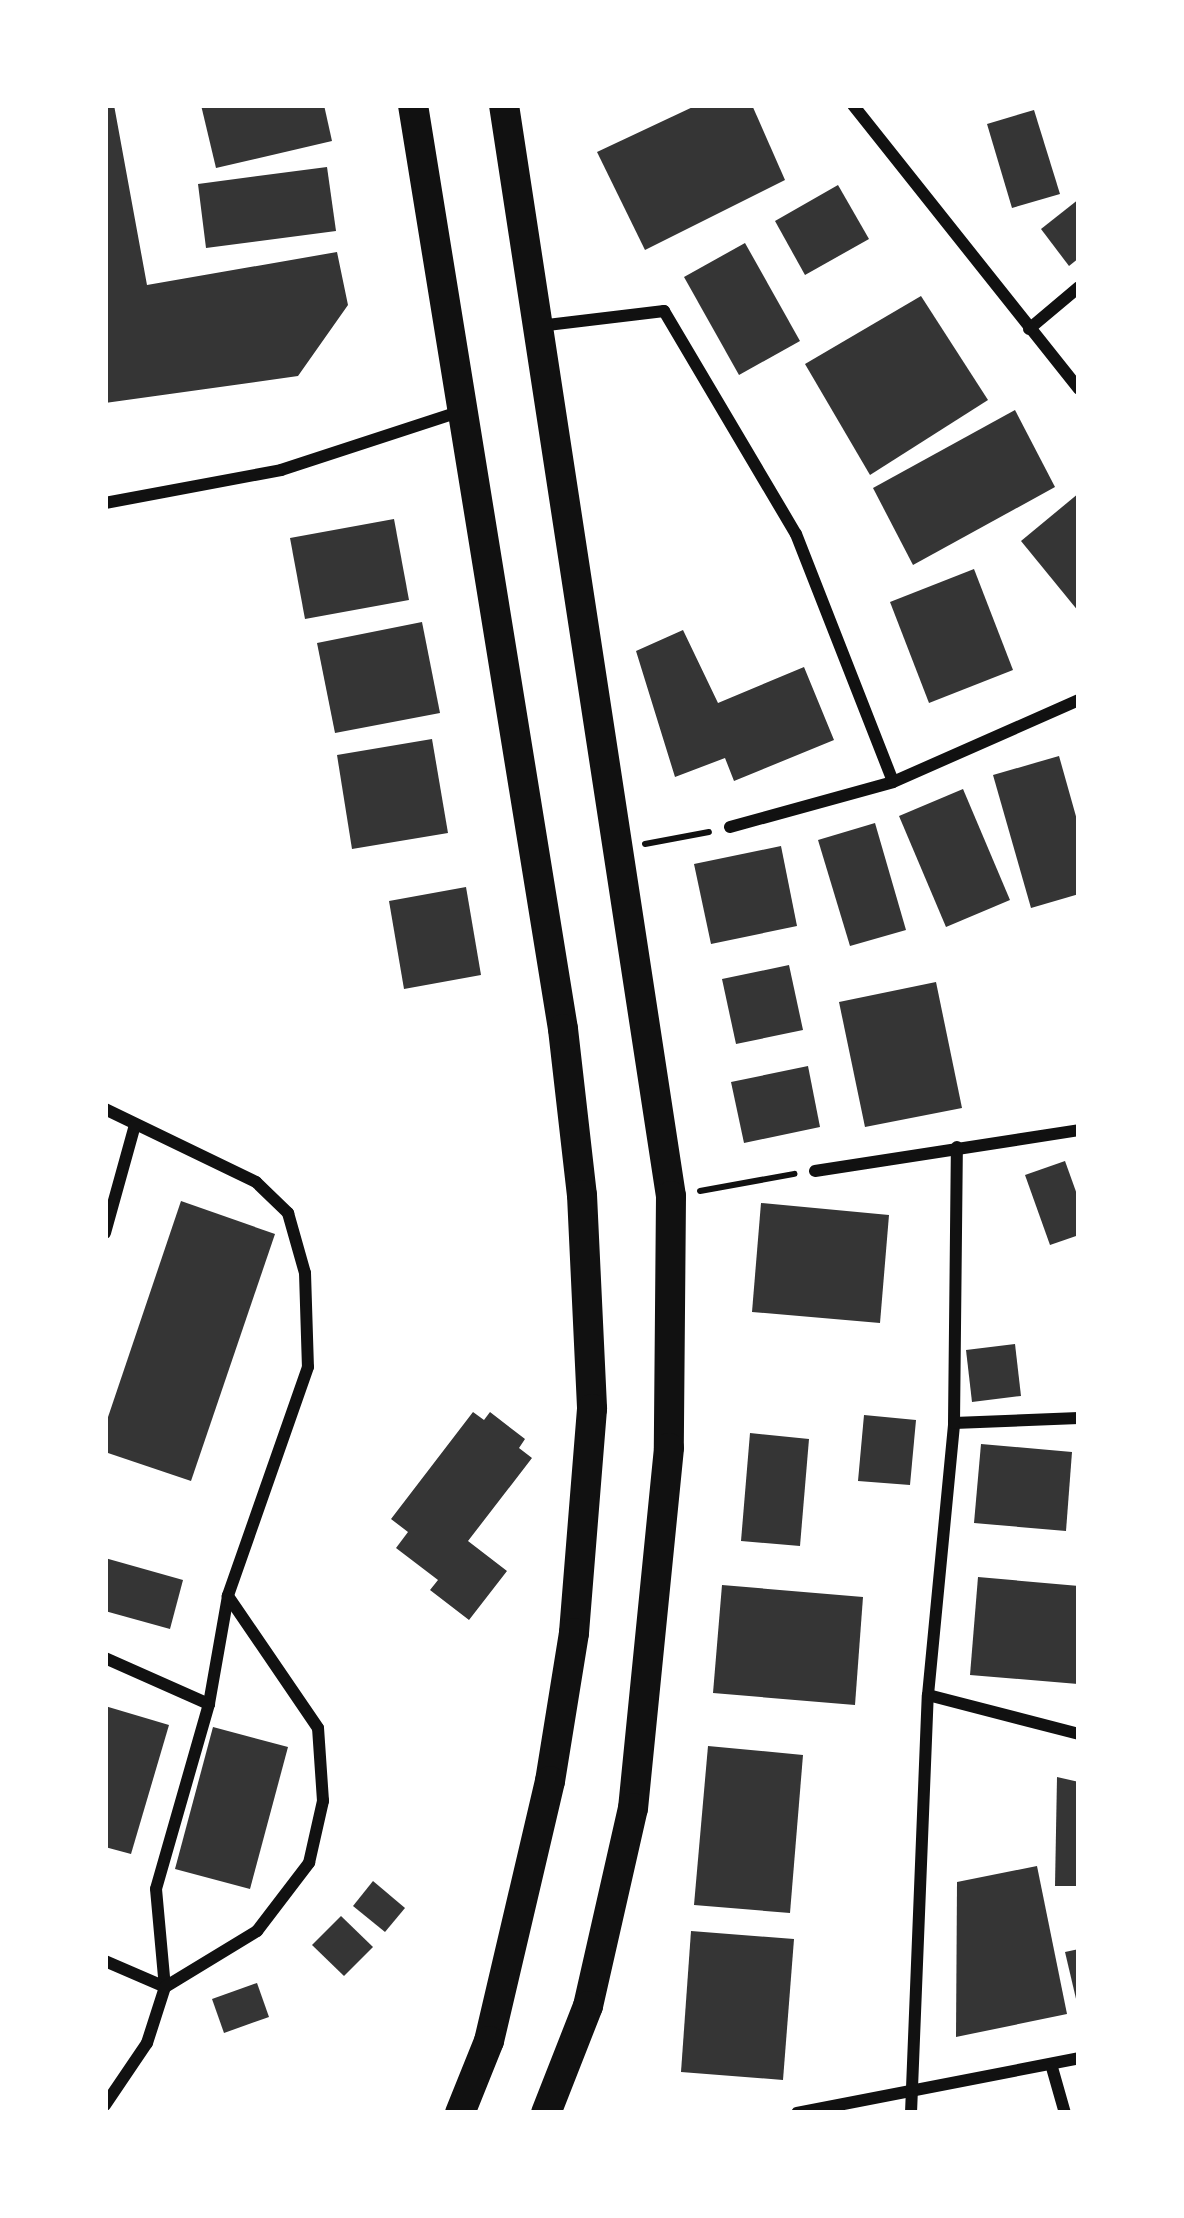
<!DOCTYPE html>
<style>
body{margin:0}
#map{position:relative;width:1184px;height:2218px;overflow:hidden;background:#fff;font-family:Spectral,serif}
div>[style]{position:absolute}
.building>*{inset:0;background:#353535}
.path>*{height:6px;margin:-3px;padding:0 3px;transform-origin:3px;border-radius:3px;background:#111}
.minor>*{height:12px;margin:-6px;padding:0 6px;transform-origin:6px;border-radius:6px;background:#111}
.trunk>*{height:30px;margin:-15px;padding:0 15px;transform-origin:15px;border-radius:15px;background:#111}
span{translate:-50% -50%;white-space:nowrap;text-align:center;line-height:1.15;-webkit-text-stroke:9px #fff;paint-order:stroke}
.frame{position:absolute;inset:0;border:108px solid #fff;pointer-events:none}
</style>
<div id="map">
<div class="building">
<i style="clip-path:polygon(105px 105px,114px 105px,147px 285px,337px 252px,348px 305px,298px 376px,105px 403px)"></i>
<i style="clip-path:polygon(201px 105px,324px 105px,332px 141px,216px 168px)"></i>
<i style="clip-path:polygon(697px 105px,752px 105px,785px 180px,645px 250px,597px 152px)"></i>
<i style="clip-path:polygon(1034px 110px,1060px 194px,1012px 208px,987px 124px)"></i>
<i style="clip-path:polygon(327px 167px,336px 231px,206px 248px,198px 184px)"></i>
<i style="clip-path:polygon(838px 185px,869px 239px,805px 275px,775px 221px)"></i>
<i style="clip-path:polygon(1079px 199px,1079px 258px,1069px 266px,1041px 229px)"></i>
<i style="clip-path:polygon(745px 243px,800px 341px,739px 375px,684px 277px)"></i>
<i style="clip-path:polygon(921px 296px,988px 400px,870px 475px,805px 364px)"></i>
<i style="clip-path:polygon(1015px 410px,1055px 487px,913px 565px,873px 488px)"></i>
<i style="clip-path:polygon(1079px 493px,1079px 612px,1021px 541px)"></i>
<i style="clip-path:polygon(394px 519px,409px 600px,305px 619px,290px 538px)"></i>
<i style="clip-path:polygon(974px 569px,1013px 670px,929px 703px,890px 602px)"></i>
<i style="clip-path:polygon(422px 622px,440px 713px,335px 733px,317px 643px)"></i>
<i style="clip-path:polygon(683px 630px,718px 703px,804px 667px,834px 740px,734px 781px,725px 758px,675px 777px,636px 651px)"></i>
<i style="clip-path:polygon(432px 739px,448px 833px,352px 849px,337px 755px)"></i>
<i style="clip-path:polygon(1059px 756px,1079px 827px,1079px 894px,1031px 908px,993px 775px)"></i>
<i style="clip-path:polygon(963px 789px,1010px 900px,946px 927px,899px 816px)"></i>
<i style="clip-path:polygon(875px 823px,906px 930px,850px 946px,818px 840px)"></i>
<i style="clip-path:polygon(781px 846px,797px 926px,711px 944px,694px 864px)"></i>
<i style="clip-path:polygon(466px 887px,481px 975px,404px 989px,389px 901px)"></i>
<i style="clip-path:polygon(789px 965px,803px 1030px,736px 1044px,722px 979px)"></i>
<i style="clip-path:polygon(936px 982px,962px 1108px,865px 1127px,839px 1002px)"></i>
<i style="clip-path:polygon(808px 1066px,820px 1127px,744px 1143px,731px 1082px)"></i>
<i style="clip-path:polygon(1065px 1161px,1079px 1200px,1079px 1235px,1050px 1245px,1025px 1175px)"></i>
<i style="clip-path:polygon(181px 1201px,275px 1234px,191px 1481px,105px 1452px,105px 1426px)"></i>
<i style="clip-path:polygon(761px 1203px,889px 1215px,880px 1323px,752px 1312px)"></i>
<i style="clip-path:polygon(1015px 1344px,1021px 1396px,972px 1402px,966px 1350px)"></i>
<i style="clip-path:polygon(473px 1412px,484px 1420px,490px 1412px,525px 1439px,519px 1448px,532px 1458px,468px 1541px,507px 1571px,469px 1620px,430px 1590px,438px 1580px,396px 1548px,408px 1532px,391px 1519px)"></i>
<i style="clip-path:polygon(864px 1415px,916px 1420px,910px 1485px,858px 1481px)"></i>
<i style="clip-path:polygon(750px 1433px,809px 1439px,800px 1546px,741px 1541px)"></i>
<i style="clip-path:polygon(981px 1444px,1072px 1452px,1066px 1531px,974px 1523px)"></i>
<i style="clip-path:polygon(105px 1558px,183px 1580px,170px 1629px,105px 1611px)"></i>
<i style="clip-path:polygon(978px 1577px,1079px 1586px,1078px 1684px,970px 1675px)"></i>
<i style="clip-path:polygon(722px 1585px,863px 1597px,855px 1705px,713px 1693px)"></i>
<i style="clip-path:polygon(105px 1706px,169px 1725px,131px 1854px,105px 1847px)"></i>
<i style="clip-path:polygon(213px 1727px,288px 1747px,250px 1889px,175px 1869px)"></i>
<i style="clip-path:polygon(708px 1746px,803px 1755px,790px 1913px,694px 1905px)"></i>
<i style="clip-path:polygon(1057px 1777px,1079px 1782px,1079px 1886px,1055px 1886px)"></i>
<i style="clip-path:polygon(1037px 1866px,1067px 2014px,956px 2037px,957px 1882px)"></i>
<i style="clip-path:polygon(373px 1881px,405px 1908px,385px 1932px,353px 1906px)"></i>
<i style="clip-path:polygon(341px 1916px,373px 1947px,344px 1976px,312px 1945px)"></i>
<i style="clip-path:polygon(691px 1931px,794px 1939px,783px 2080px,681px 2072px)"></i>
<i style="clip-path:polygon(1079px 1949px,1079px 2003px,1077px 2003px,1065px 1952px)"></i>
<i style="clip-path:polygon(257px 1983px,269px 2017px,224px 2033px,212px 1999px)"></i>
</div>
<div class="path">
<i style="left:645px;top:844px;width:65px;rotate:-10.6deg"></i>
<i style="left:700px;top:1191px;width:96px;rotate:-10.3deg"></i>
</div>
<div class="minor">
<i style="left:853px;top:105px;width:363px;rotate:51.5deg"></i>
<i style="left:539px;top:326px;width:126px;rotate:-6.8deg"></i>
<i style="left:664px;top:311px;width:259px;rotate:59.4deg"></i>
<i style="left:796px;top:534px;width:266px;rotate:68.6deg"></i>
<i style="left:1029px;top:329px;width:65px;rotate:-40deg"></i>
<i style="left:105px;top:503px;width:179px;rotate:-10.6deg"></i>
<i style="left:281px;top:470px;width:190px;rotate:-18.1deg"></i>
<i style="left:730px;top:827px;width:169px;rotate:-15.4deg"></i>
<i style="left:893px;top:782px;width:203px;rotate:-23.8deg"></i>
<i style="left:105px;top:1109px;width:168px;rotate:25.8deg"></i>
<i style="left:256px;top:1182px;width:45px;rotate:44.1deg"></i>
<i style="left:288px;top:1213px;width:62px;rotate:74.2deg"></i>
<i style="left:305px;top:1273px;width:94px;rotate:88.2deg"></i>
<i style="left:308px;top:1367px;width:243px;rotate:109.3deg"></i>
<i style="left:228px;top:1596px;width:110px;rotate:100deg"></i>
<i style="left:209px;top:1704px;width:192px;rotate:106deg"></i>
<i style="left:156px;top:1889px;width:98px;rotate:84.8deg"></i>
<i style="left:165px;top:1987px;width:59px;rotate:107.8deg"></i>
<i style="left:147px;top:2043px;width:75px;rotate:124.1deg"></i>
<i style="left:815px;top:1171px;width:267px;rotate:-8.8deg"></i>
<i style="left:105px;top:1233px;width:112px;rotate:-74.5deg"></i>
<i style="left:954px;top:1423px;width:125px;rotate:-2.3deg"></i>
<i style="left:105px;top:1658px;width:114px;rotate:23.9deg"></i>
<i style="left:928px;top:1695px;width:156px;rotate:14.5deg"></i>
<i style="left:105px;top:1961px;width:65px;rotate:23.4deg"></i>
<i style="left:165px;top:1987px;width:108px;rotate:-31.3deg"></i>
<i style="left:257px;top:1931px;width:86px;rotate:-52.6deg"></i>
<i style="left:309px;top:1863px;width:64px;rotate:-77.3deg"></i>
<i style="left:323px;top:1801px;width:73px;rotate:-93.9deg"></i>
<i style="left:318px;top:1728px;width:160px;rotate:-124.3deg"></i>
<i style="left:1051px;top:2064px;width:51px;rotate:74.1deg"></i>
<i style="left:797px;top:2113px;width:287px;rotate:-11deg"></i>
<i style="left:911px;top:2113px;width:418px;rotate:-87.7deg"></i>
<i style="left:928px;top:1695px;width:273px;rotate:-84.5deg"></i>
<i style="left:954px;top:1423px;width:276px;rotate:-89.4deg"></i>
</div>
<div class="trunk">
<i style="left:413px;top:105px;width:936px;rotate:80.78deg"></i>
<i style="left:563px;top:1029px;width:167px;rotate:83.5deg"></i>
<i style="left:582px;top:1195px;width:214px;rotate:87.3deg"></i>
<i style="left:592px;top:1409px;width:225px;rotate:94.6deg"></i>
<i style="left:574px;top:1633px;width:150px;rotate:99.2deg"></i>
<i style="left:550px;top:1781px;width:267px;rotate:103.2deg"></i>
<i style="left:489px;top:2041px;width:78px;rotate:111.9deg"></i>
<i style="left:504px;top:105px;width:1104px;rotate:81.3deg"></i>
<i style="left:671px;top:1196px;width:252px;rotate:90.5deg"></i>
<i style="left:669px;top:1448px;width:362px;rotate:95.7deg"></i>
<i style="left:633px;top:1808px;width:203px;rotate:102.8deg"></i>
<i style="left:588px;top:2006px;width:115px;rotate:111.4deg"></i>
</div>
<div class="frame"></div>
</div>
